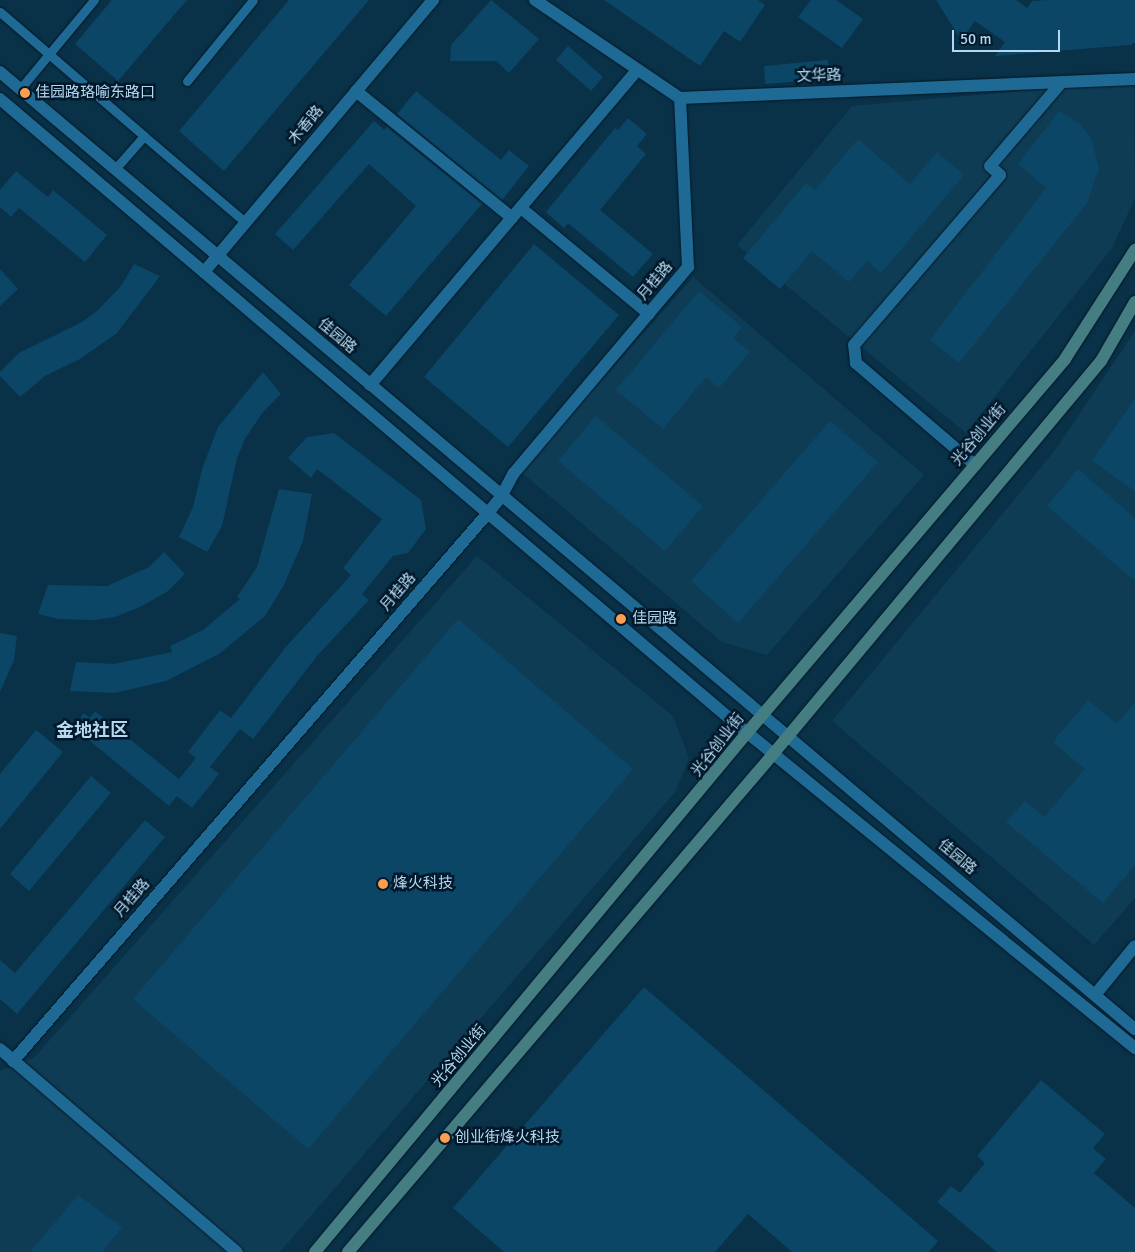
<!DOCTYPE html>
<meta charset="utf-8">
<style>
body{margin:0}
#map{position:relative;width:1135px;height:1252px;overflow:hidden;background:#093148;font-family:Signika,"Noto Sans SC",sans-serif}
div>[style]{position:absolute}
.built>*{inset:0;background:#0f3c55}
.building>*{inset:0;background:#0b4666}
.roads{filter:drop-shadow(0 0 1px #031825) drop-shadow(0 0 1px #031825)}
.service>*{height:9px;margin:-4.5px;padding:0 4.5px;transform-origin:4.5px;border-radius:4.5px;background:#1f6a94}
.minor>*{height:12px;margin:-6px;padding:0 6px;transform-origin:6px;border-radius:6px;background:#1f6a94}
.tertiary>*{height:12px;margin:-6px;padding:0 6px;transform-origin:6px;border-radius:6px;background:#1f6a94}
.secondary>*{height:12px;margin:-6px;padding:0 6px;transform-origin:6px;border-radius:6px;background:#447e82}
.dots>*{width:14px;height:14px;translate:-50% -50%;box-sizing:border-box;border:2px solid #001829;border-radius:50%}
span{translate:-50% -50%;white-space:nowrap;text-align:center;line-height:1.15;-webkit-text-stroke:5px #001829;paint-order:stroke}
.street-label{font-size:15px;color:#b5d7ef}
.poi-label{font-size:15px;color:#b5d7ef}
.left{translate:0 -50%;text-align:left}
.quarter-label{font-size:18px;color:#b5d7ef;font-weight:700}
.scale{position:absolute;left:952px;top:30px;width:108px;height:22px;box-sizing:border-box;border:2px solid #b5d7ef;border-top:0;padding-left:6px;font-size:15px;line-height:18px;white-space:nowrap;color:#b5d7ef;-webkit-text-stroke:4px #001829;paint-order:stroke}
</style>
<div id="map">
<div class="built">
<i style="clip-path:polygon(1134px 81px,1135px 198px,1112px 248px,966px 433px,737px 245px,852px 106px)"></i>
<i style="clip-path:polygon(693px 277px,924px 475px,767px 655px,722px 642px,521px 472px)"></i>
<i style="clip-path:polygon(1135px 331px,1135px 898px,1094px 945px,832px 721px,1056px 449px)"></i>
<i style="clip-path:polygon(477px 556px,673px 716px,689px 758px,675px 792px,280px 1252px,0 1252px,0 1071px,34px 1058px)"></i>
</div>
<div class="building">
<i style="clip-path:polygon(112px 0,187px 0,118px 81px,75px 44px)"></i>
<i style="clip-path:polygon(289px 0,369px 0,224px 171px,179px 131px)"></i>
<i style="clip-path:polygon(491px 0,539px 39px,509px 73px,496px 61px,450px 61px,451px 45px)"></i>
<i style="clip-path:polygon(604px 0,758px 0,765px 5px,740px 42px,724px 31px,700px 66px)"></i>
<i style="clip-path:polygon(811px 0,836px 0,863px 19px,842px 48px,798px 17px)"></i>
<i style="clip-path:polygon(936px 0,1016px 0,1027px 8px,1032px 1px,1046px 0,1135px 0,1135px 42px,1131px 45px,995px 56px,1005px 42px,975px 21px,961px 40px)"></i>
<i style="clip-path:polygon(568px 46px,603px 77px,591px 91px,556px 60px)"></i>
<i style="clip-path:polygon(828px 60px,830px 79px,765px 84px,764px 66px)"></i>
<i style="clip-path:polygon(416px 91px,501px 160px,509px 150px,529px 166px,502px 200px,397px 114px)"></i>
<i style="clip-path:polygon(1059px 111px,1079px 123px,1091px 138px,1099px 168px,1087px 203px,959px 363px,930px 340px,1046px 188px,1018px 164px)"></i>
<i style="clip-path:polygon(628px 118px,647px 134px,637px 146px,646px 154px,600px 210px,653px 254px,633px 277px,568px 223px,564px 228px,546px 212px,615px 128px,618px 130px)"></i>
<i style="clip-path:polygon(374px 121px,384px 130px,387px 127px,482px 204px,386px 316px,349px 285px,416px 206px,369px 164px,293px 250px,275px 234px)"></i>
<i style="clip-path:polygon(858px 139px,910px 184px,937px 152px,964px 175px,881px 273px,867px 261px,849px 282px,812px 251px,780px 289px,743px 258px,806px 183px,815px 190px)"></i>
<i style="clip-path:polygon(16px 171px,48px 197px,53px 190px,107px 235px,85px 262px,19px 208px,11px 217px,0 207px,0 190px)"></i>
<i style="clip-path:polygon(534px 244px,619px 315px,508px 447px,424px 377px)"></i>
<i style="clip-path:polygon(134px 264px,160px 276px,117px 333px,80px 359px,45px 376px,20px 397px,0 376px,0 372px,19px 353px,82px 322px,98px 310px,121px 286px)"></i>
<i style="clip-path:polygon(0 269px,18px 289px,0 306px)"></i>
<i style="clip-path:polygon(699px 291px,742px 327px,733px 338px,750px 352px,719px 388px,706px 377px,663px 429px,616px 390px)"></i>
<i style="clip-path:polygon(263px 372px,281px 394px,263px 412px,245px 439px,237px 458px,222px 526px,207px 552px,179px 537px,193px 507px,202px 469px,218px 427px)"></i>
<i style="clip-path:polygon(1135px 398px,1135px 491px,1092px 461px)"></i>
<i style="clip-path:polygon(596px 416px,703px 506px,665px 551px,558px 461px)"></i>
<i style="clip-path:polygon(830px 421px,878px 462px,738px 623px,691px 581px)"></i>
<i style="clip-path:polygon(334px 433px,421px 500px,426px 529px,408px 553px,393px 556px,362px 594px,369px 600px,317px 656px,253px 739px,240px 729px,210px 767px,219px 774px,192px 808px,177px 796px,169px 806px,73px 727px,84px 713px,90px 718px,95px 711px,179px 779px,196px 758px,188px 752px,220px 710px,231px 718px,285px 648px,351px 575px,343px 568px,382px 519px,317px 469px,311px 478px,288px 458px,307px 437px)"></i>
<i style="clip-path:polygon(1078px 469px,1135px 518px,1135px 581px,1047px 506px)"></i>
<i style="clip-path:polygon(279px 489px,312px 494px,303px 541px,284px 585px,265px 616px,219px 654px,166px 681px,115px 693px,70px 691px,76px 662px,113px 664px,172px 652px,170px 646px,203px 630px,240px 599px,237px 597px,257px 567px)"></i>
<i style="clip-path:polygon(164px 552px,185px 574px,168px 591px,140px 607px,115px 617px,94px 620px,58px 619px,38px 614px,48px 585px,107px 586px,149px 567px)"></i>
<i style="clip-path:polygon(458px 619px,633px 769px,308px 1149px,133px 999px)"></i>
<i style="clip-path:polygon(0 633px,17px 636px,14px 660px,0 692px)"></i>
<i style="clip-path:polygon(1088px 700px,1117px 724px,1135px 702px,1135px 865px,1103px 903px,1006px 822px,1025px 801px,1044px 817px,1085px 769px,1053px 742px)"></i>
<i style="clip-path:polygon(36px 730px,63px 752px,0 829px,0 774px)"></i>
<i style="clip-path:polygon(91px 776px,111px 793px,29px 891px,10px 874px)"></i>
<i style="clip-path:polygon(145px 820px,165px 837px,17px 1014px,0 999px,0 960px,15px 973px)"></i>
<i style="clip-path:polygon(644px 987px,938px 1241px,929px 1252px,792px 1252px,748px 1214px,715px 1252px,504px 1252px,453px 1208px)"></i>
<i style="clip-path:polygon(1041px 1080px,1105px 1134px,1093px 1148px,1106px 1159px,1094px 1173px,1135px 1208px,1135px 1252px,997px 1252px,937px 1202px,951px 1186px,960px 1193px,985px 1163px,977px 1156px)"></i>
<i style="clip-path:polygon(78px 1195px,122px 1227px,102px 1252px,30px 1252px)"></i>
</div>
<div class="roads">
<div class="service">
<i style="left:0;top:12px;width:190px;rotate:40.7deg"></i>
<i style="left:144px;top:136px;width:44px;rotate:131.3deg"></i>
<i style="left:187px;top:81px;width:104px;rotate:-50.8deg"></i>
<i style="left:20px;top:89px;width:116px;rotate:-50.3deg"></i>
<i style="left:144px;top:136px;width:133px;rotate:40.4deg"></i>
</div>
<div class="minor">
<i style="left:535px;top:0;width:175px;rotate:34.1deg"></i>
<i style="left:680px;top:98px;width:455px;rotate:-2.4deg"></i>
<i style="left:356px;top:91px;width:201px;rotate:39.1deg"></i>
<i style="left:521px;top:208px;width:166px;rotate:39.6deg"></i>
<i style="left:204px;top:272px;width:356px;rotate:-49.9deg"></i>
<i style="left:370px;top:385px;width:413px;rotate:-49.7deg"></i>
<i style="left:975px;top:465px;width:157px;rotate:-139.4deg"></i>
<i style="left:856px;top:363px;width:18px;rotate:-96deg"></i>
<i style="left:854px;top:345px;width:224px;rotate:-49.3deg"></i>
<i style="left:1000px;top:175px;width:13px;rotate:-138deg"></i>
<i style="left:990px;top:166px;width:109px;rotate:-49.5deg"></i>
<i style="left:1095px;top:995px;width:63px;rotate:-50.8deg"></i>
<i style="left:0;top:1049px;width:312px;rotate:40.6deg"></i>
<i style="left:13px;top:1061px;width:725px;rotate:-49.08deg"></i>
<i style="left:488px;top:513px;width:21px;rotate:-51deg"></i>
<i style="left:501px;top:497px;width:27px;rotate:-62deg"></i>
<i style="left:514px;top:473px;width:270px;rotate:-49.8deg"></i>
<i style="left:688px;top:267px;width:169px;rotate:-92.7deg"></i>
</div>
<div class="tertiary">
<i style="left:0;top:72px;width:1485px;rotate:40.14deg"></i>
<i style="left:0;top:99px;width:955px;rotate:40.33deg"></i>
<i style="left:728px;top:717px;width:525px;rotate:39.12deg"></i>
</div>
<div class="secondary">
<i style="left:315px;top:1252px;width:675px;rotate:-50.23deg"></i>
<i style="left:747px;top:733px;width:491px;rotate:-49.6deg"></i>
<i style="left:1065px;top:359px;width:130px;rotate:-57.3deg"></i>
<i style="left:348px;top:1252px;width:656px;rotate:-49.51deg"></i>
<i style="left:774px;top:753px;width:510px;rotate:-50.17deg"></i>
<i style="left:1101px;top:361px;width:68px;rotate:-60deg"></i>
</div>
</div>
<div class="dots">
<i style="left:25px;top:93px;background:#fb9e50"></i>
<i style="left:621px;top:619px;background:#fb9e50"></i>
<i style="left:383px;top:884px;background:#fb9e50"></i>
<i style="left:445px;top:1138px;background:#fb9e50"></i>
</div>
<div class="street-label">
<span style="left:819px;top:76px;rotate:-2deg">文华路</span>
<span style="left:306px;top:125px;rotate:-50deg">木香路</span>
<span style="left:655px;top:281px;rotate:-50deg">月桂路</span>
<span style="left:337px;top:336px;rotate:40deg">佳园路</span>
<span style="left:979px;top:435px;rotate:-50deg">光谷创业街</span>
<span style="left:398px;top:592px;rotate:-49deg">月桂路</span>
<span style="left:718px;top:745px;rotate:-52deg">光谷创业街</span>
<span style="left:957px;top:857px;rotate:40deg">佳园路</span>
<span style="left:132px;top:898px;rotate:-49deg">月桂路</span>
<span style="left:459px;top:1056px;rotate:-50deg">光谷创业街</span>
</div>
<div class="poi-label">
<span class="left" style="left:35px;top:93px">佳园路珞喻东路口</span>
<span class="left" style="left:632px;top:619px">佳园路</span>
<span class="left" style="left:393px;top:884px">烽火科技</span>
<span class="left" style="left:455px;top:1138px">创业街烽火科技</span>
</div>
<div class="quarter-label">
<span style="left:92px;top:730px">金地社区</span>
</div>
<div class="scale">50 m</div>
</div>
